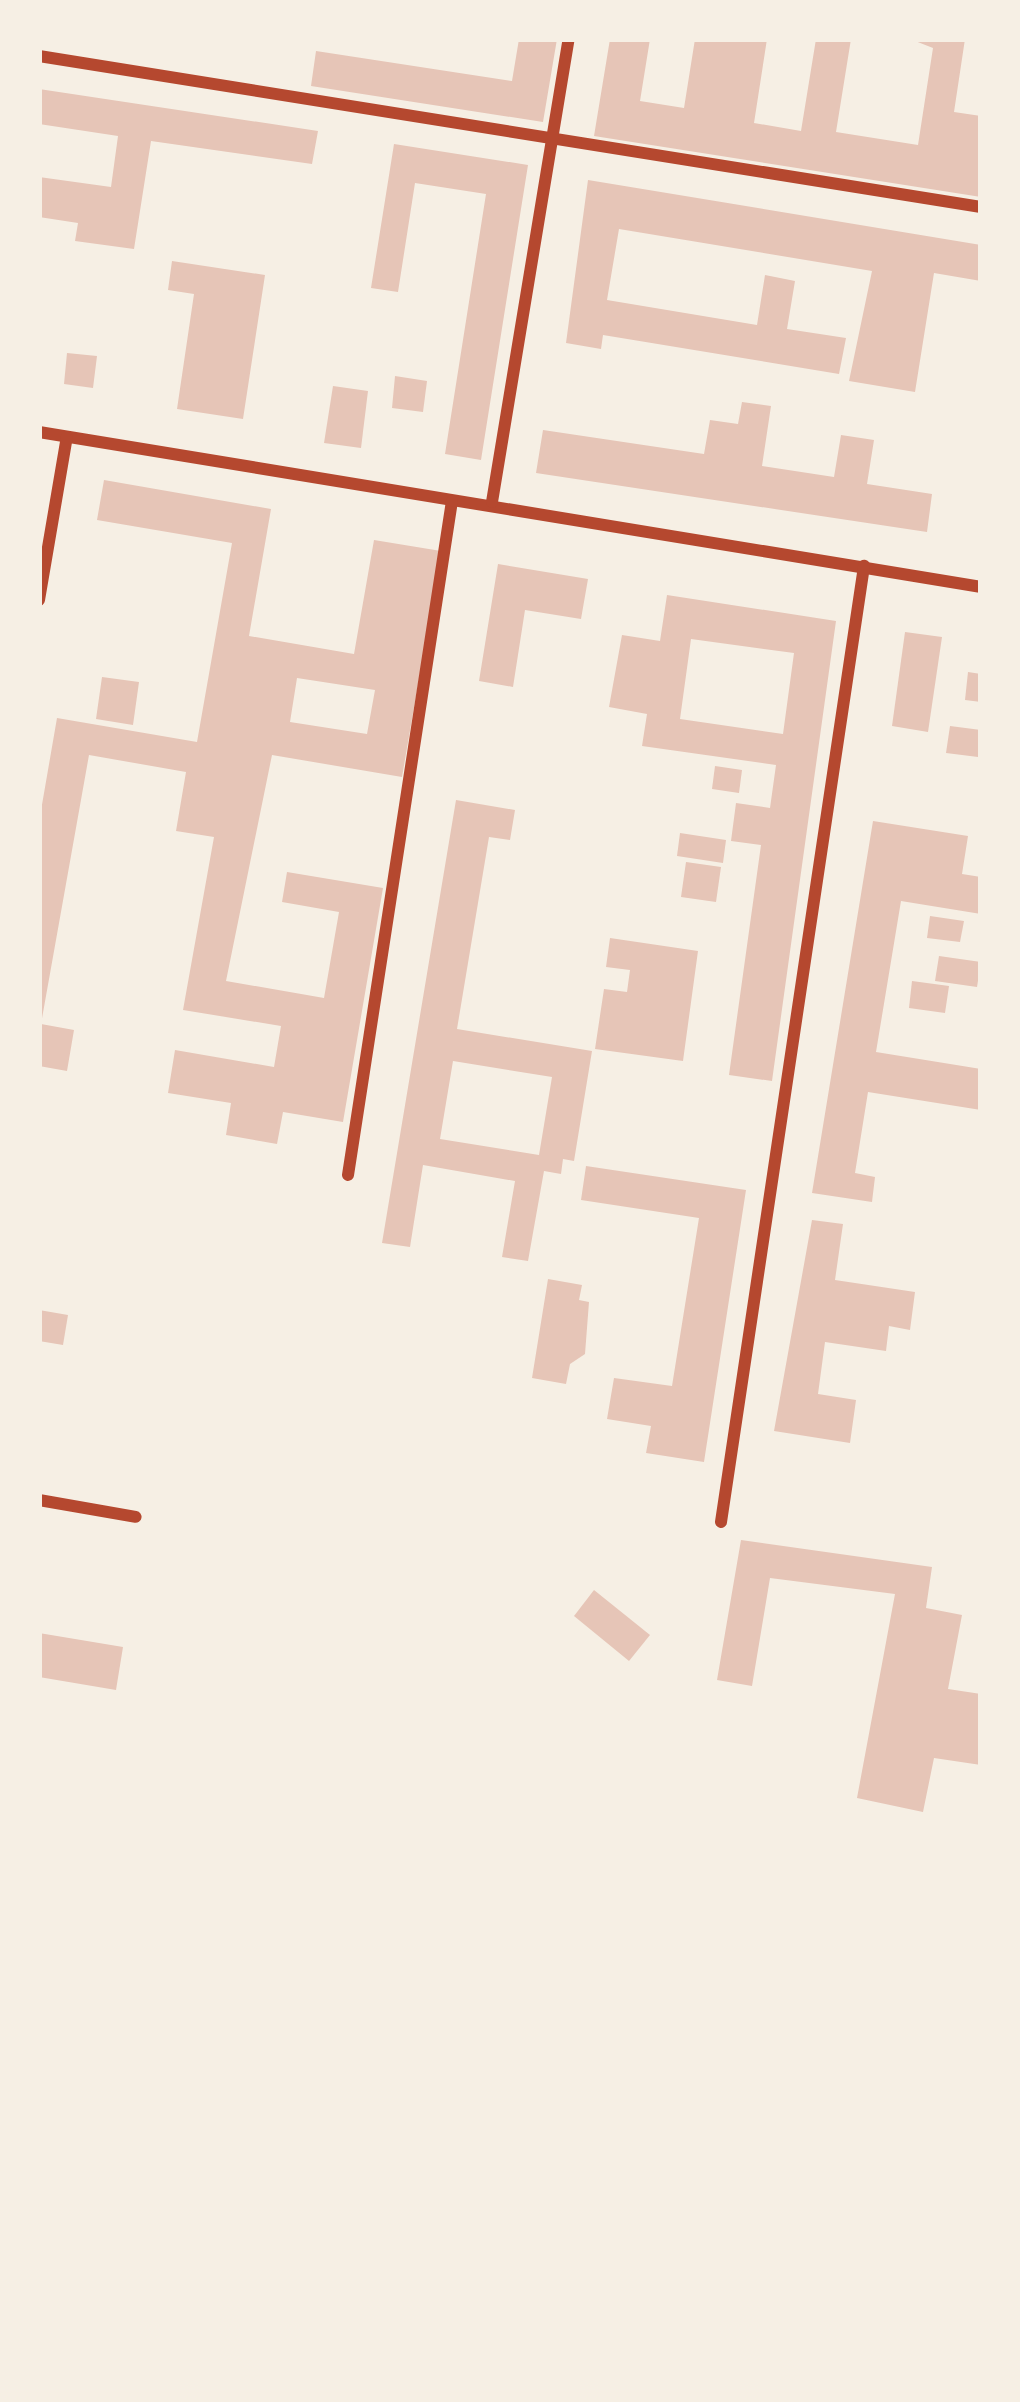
<!DOCTYPE html>
<style>
body{margin:0}
#map{position:relative;width:1020px;height:2402px;overflow:hidden;background:#f6efe4;font-family:"Noto Sans",sans-serif}
div>[style]{position:absolute}
.building>*{inset:0;background:#e6c5b7}
.minor>*{height:12px;margin:-6px;padding:0 6px;transform-origin:6px;border-radius:6px;background:#b5482f}
span{translate:-50% -50%;white-space:nowrap;text-align:center;line-height:1.15;-webkit-text-stroke:12px #f6efe4;paint-order:stroke}
.frame{position:absolute;inset:0;border:42px solid #f6efe4;pointer-events:none}
</style>
<div id="map">
<div class="building">
<i style="clip-path:polygon(519px 39px,557px 39px,543px 122px,311px 86px,316px 51px,512px 81px)"></i>
<i style="clip-path:polygon(610px 39px,650px 39px,640px 101px,684px 108px,695px 39px,767px 39px,754px 123px,801px 131px,816px 39px,851px 39px,836px 132px,918px 145px,933px 48px,910px 39px,965px 39px,954px 112px,981px 116px,981px 197px,594px 136px)"></i>
<i style="clip-path:polygon(39px 89px,318px 131px,312px 164px,151px 141px,134px 249px,75px 241px,78px 223px,39px 217px,39px 177px,111px 187px,118px 136px,39px 124px)"></i>
<i style="clip-path:polygon(394px 144px,528px 165px,481px 460px,445px 454px,486px 194px,415px 183px,398px 292px,371px 288px)"></i>
<i style="clip-path:polygon(588px 180px,981px 245px,981px 281px,934px 273px,915px 392px,849px 381px,872px 271px,619px 229px,607px 300px,757px 325px,765px 275px,795px 281px,787px 329px,846px 338px,839px 374px,603px 335px,601px 349px,566px 343px)"></i>
<i style="clip-path:polygon(172px 261px,265px 275px,243px 419px,177px 409px,194px 294px,168px 290px)"></i>
<i style="clip-path:polygon(67px 353px,97px 356px,93px 388px,64px 384px)"></i>
<i style="clip-path:polygon(395px 376px,427px 381px,423px 412px,392px 408px)"></i>
<i style="clip-path:polygon(333px 386px,368px 391px,361px 448px,324px 443px)"></i>
<i style="clip-path:polygon(742px 402px,771px 406px,762px 466px,834px 477px,841px 435px,874px 440px,867px 484px,932px 494px,927px 532px,536px 473px,543px 430px,704px 454px,710px 420px,738px 424px)"></i>
<i style="clip-path:polygon(evenodd,104px 480px,271px 509px,249px 636px,354px 654px,374px 540px,441px 551px,402px 777px,272px 755px,226px 981px,324px 998px,339px 912px,282px 902px,287px 872px,383px 888px,343px 1122px,283px 1112px,277px 1144px,226px 1135px,231px 1103px,168px 1093px,175px 1050px,274px 1067px,281px 1026px,183px 1010px,214px 837px,176px 831px,186px 772px,89px 755px,41px 1024px,74px 1030px,67px 1071px,39px 1066px,39px 822px,57px 718px,197px 742px,232px 543px,97px 520px,104px 480px,297px 678px,375px 690px,367px 734px,290px 722px,297px 678px)"></i>
<i style="clip-path:polygon(498px 564px,588px 579px,581px 619px,525px 610px,513px 687px,479px 681px)"></i>
<i style="clip-path:polygon(evenodd,667px 595px,836px 621px,772px 1081px,729px 1075px,761px 845px,731px 841px,736px 803px,770px 808px,776px 765px,642px 746px,647px 714px,609px 707px,622px 635px,660px 641px,667px 595px,691px 639px,794px 653px,783px 734px,680px 719px,691px 639px)"></i>
<i style="clip-path:polygon(905px 632px,942px 637px,928px 732px,892px 726px)"></i>
<i style="clip-path:polygon(968px 672px,981px 674px,981px 702px,965px 700px)"></i>
<i style="clip-path:polygon(102px 677px,139px 682px,133px 725px,96px 719px)"></i>
<i style="clip-path:polygon(950px 726px,981px 730px,978px 757px,946px 753px)"></i>
<i style="clip-path:polygon(715px 766px,742px 770px,739px 793px,712px 789px)"></i>
<i style="clip-path:polygon(evenodd,456px 800px,515px 810px,510px 840px,489px 837px,457px 1029px,592px 1051px,574px 1161px,563px 1159px,561px 1174px,544px 1171px,528px 1261px,502px 1257px,515px 1181px,423px 1165px,410px 1247px,382px 1243px,456px 800px,453px 1061px,552px 1077px,539px 1155px,440px 1139px,453px 1061px)"></i>
<i style="clip-path:polygon(873px 821px,968px 836px,962px 874px,981px 877px,981px 914px,901px 901px,876px 1052px,981px 1069px,981px 1110px,868px 1092px,855px 1173px,875px 1177px,872px 1202px,812px 1193px)"></i>
<i style="clip-path:polygon(680px 833px,726px 840px,723px 863px,677px 856px)"></i>
<i style="clip-path:polygon(686px 862px,721px 867px,716px 902px,681px 897px)"></i>
<i style="clip-path:polygon(930px 916px,964px 921px,960px 942px,927px 938px)"></i>
<i style="clip-path:polygon(610px 938px,698px 951px,683px 1061px,595px 1049px,604px 989px,627px 992px,630px 970px,606px 967px)"></i>
<i style="clip-path:polygon(939px 956px,981px 962px,977px 987px,935px 981px)"></i>
<i style="clip-path:polygon(912px 981px,949px 986px,945px 1013px,909px 1008px)"></i>
<i style="clip-path:polygon(586px 1166px,746px 1190px,704px 1462px,646px 1453px,651px 1426px,607px 1419px,614px 1378px,672px 1386px,699px 1218px,581px 1200px)"></i>
<i style="clip-path:polygon(812px 1220px,843px 1224px,835px 1280px,915px 1292px,910px 1330px,889px 1326px,886px 1351px,825px 1342px,818px 1394px,856px 1400px,850px 1443px,774px 1431px)"></i>
<i style="clip-path:polygon(548px 1279px,582px 1285px,579px 1300px,589px 1302px,585px 1354px,570px 1364px,566px 1384px,532px 1378px)"></i>
<i style="clip-path:polygon(39px 1310px,68px 1315px,63px 1345px,39px 1341px)"></i>
<i style="clip-path:polygon(741px 1540px,932px 1567px,926px 1608px,962px 1615px,948px 1689px,981px 1694px,981px 1765px,934px 1758px,923px 1812px,857px 1798px,895px 1594px,770px 1578px,752px 1686px,717px 1680px)"></i>
<i style="clip-path:polygon(594px 1590px,650px 1635px,629px 1661px,574px 1616px)"></i>
<i style="clip-path:polygon(39px 1633px,123px 1647px,116px 1690px,39px 1677px)"></i>
</div>
<div class="minor">
<i style="left:39px;top:56px;width:954px;rotate:9.11deg"></i>
<i style="left:39px;top:432px;width:955px;rotate:9.34deg"></i>
<i style="left:492px;top:502px;width:469px;rotate:-80.6deg"></i>
<i style="left:39px;top:600px;width:165px;rotate:-80.3deg"></i>
<i style="left:348px;top:1175px;width:682px;rotate:-81.23deg"></i>
<i style="left:39px;top:1500px;width:98px;rotate:9.9deg"></i>
<i style="left:721px;top:1522px;width:967px;rotate:-81.49deg"></i>
</div>
<div class="frame"></div>
</div>
